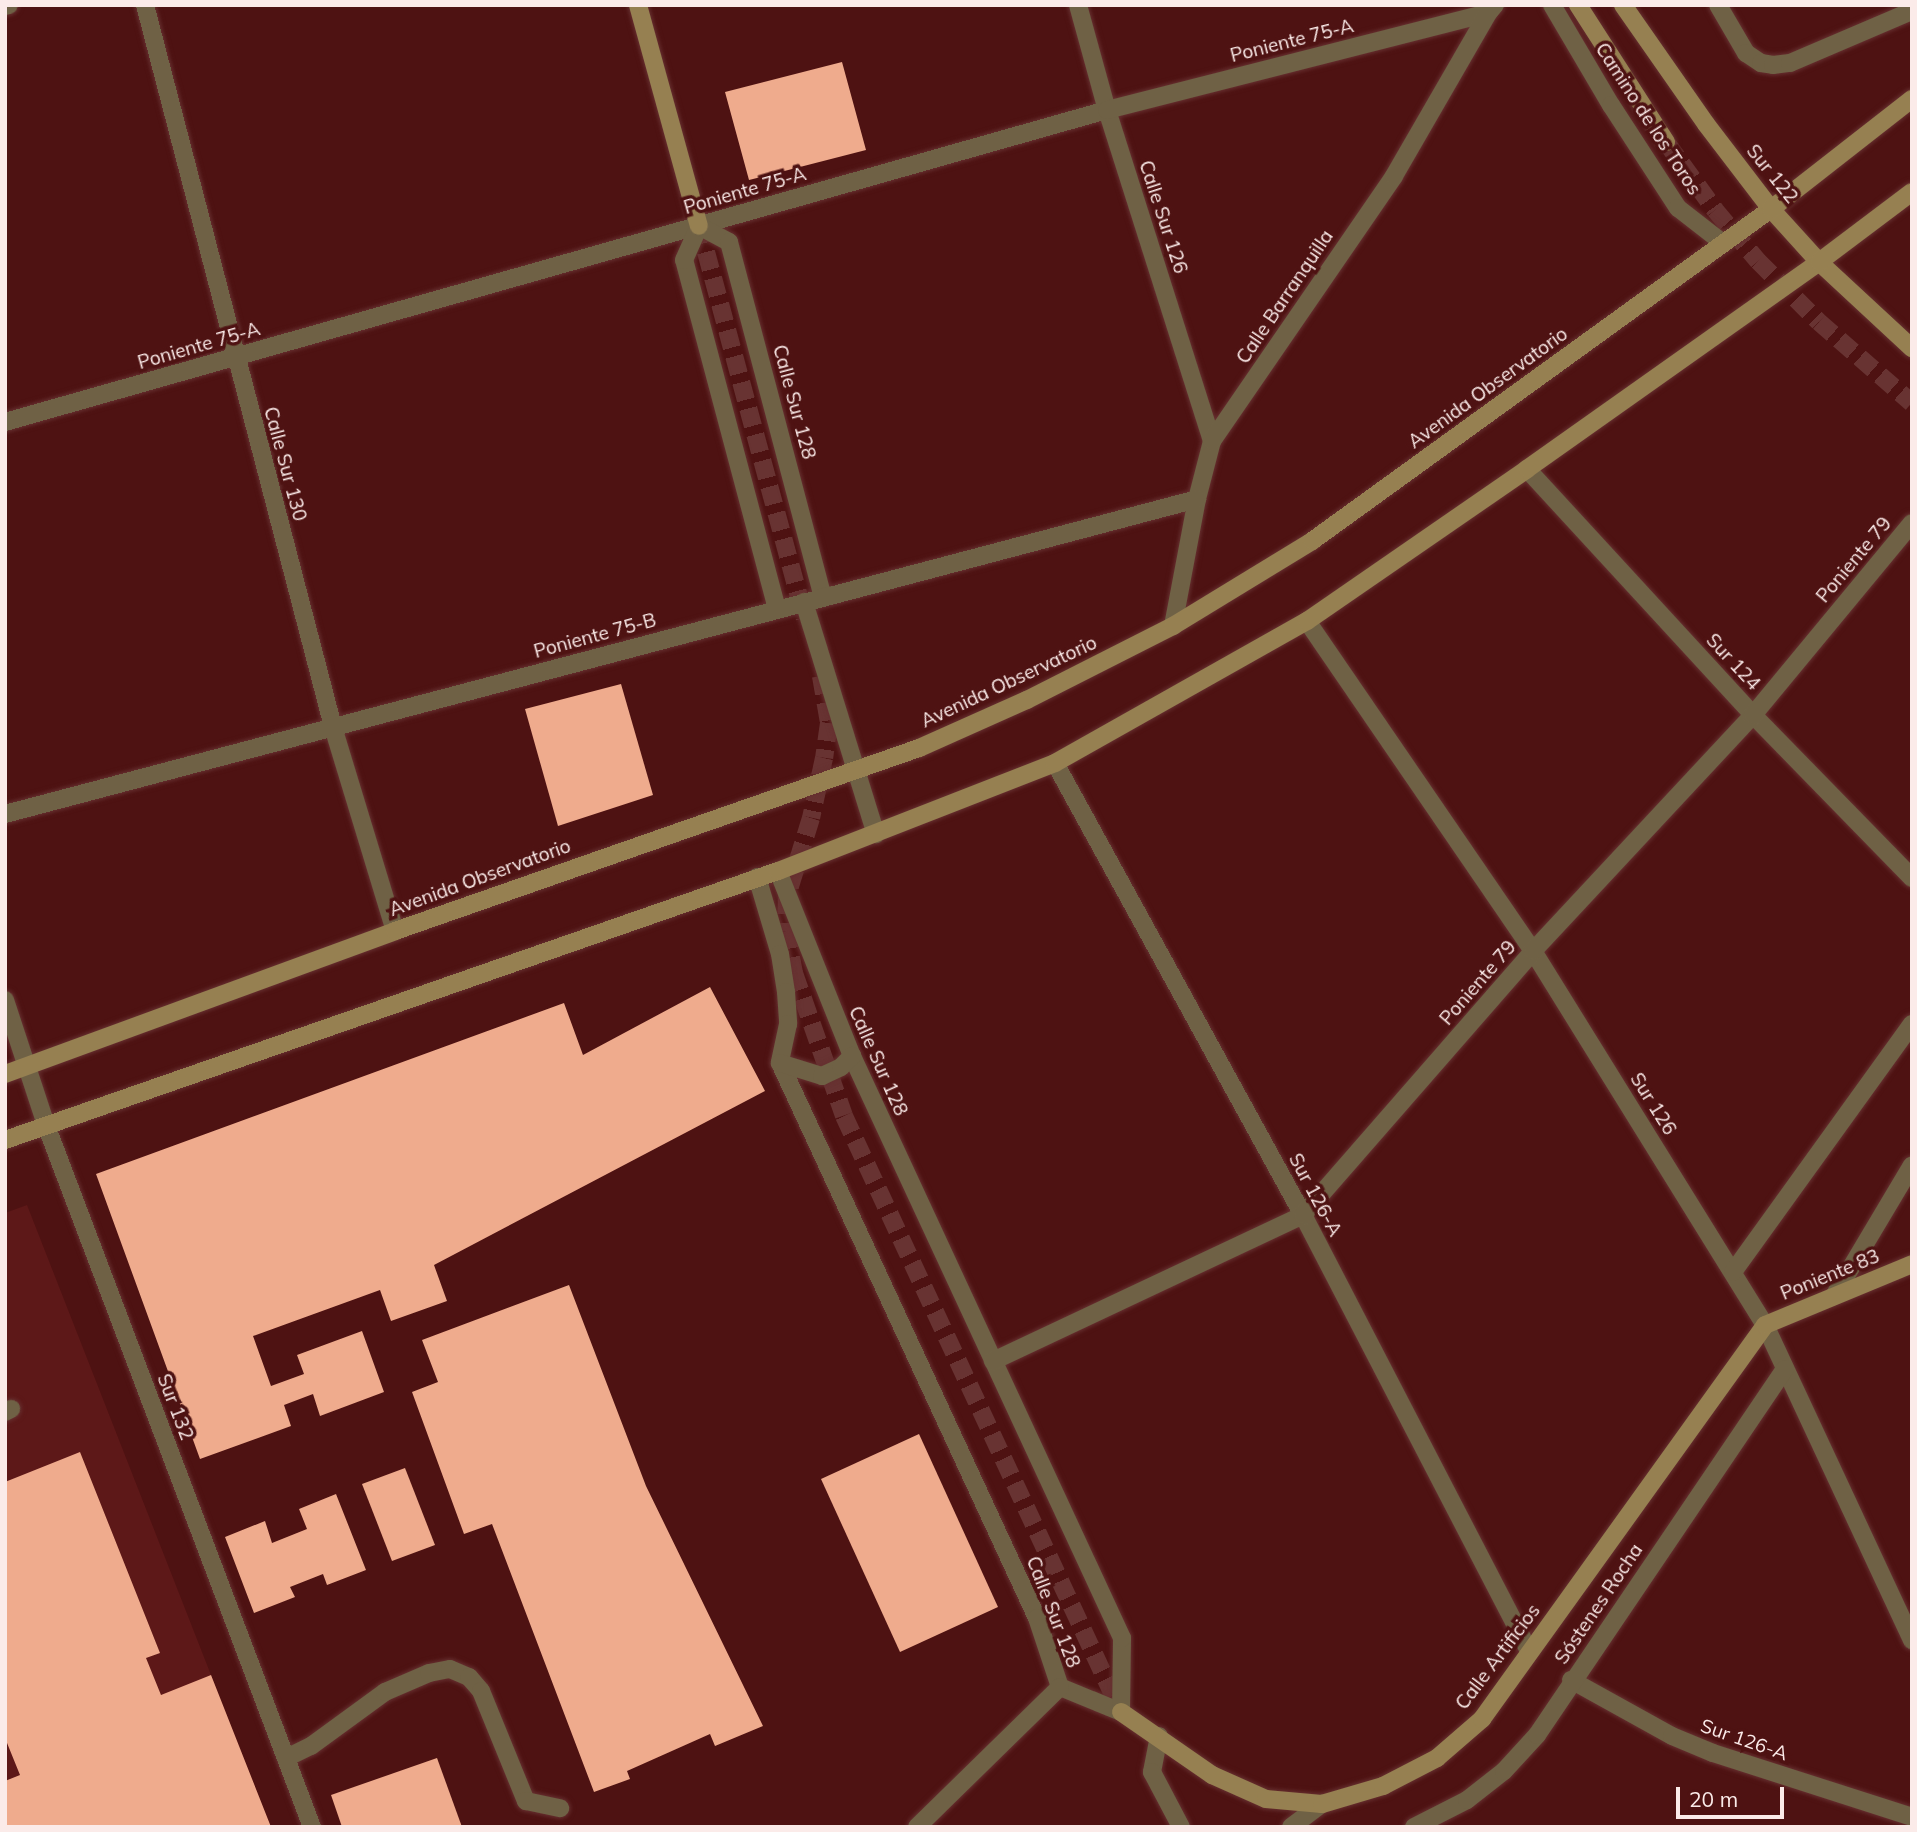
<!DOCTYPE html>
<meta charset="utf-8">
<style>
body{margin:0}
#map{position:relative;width:1917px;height:1832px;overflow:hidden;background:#4e1212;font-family:Mulish,sans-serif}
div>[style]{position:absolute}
.built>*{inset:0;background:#5d1818}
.building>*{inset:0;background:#efab8d}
.secondary-tunnel>*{height:18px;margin-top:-9px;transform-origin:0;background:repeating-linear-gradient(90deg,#683332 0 18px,transparent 0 27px)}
.roads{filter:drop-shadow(0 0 2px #663030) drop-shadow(0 0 2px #663030)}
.lane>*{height:18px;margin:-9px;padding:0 9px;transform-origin:9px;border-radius:9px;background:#6f6145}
.street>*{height:18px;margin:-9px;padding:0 9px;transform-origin:9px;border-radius:9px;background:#6f6145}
.secondary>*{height:18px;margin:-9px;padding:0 9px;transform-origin:9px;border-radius:9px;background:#968051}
span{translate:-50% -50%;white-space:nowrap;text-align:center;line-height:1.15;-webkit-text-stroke:7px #4e1212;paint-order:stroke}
.street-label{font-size:19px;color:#fbebe9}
.frame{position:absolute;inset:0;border:7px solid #fbebe9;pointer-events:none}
.scale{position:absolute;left:1676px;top:1787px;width:108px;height:32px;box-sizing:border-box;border:4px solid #fbebe9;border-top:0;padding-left:9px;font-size:21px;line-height:24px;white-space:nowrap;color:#fbebe9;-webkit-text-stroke:5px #4e1212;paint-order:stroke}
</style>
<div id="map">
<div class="built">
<i style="clip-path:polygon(27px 1205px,211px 1675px,271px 1827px,5px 1827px,5px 1213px)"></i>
</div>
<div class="building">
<i style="clip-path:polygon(842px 62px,866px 150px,749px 180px,725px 92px)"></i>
<i style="clip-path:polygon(621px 684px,653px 795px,558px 826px,525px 709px)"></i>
<i style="clip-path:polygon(710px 987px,765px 1091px,434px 1265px,447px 1301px,391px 1321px,380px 1290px,253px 1336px,271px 1386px,304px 1374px,297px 1355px,362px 1331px,384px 1392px,320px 1416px,313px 1394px,284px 1405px,291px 1426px,200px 1459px,96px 1174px,564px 1003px,583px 1055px)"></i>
<i style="clip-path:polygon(569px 1285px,646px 1486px,763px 1726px,715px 1746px,710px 1734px,627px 1771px,630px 1779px,594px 1792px,492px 1524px,464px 1534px,412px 1392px,438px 1382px,422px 1340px)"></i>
<i style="clip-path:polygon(919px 1434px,998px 1607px,900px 1652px,821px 1479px)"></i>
<i style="clip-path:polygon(80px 1452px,160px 1653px,146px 1658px,161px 1695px,211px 1675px,271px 1827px,5px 1827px,5px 1781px,20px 1775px,5px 1738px,5px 1482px)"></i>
<i style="clip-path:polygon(405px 1468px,435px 1545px,392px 1561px,362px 1484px)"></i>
<i style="clip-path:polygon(336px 1494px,366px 1570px,327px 1585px,323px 1574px,290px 1587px,295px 1597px,254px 1613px,225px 1537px,265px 1521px,272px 1543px,307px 1529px,299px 1509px)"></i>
<i style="clip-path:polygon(437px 1758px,462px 1827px,342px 1827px,331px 1795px)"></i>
</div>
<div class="secondary-tunnel">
<i style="left:1666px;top:142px;width:84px;rotate:54.2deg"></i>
<i style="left:1715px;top:210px;width:67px;rotate:49.9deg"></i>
<i style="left:1758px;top:261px;width:86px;rotate:45deg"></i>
<i style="left:1819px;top:322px;width:123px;rotate:41.1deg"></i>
<i style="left:699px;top:226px;width:406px;rotate:74.9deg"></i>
<i style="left:821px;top:676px;width:48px;rotate:80.3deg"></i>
<i style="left:829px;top:723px;width:35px;rotate:98deg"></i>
<i style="left:824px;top:758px;width:61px;rotate:102.2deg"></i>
<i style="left:811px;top:818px;width:82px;rotate:107.1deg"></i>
<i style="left:787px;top:896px;width:35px;rotate:92deg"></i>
<i style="left:786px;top:931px;width:43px;rotate:79.2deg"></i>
<i style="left:794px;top:973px;width:151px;rotate:70.7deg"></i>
<i style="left:844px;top:1116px;width:657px;rotate:65.07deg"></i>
</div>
<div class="roads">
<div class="lane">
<i style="left:1718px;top:5px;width:56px;rotate:59.7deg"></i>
<i style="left:1746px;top:53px;width:18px;rotate:34deg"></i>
<i style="left:1761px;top:63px;width:12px;rotate:9deg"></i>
<i style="left:1773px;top:65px;width:17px;rotate:-7deg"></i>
<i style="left:1790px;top:63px;width:133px;rotate:-23.1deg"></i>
<i style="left:5px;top:1412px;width:7px;rotate:-27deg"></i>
<i style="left:286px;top:1758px;width:28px;rotate:-26deg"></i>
<i style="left:311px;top:1746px;width:92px;rotate:-36.1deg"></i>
<i style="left:385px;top:1692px;width:48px;rotate:-23.4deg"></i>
<i style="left:429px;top:1673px;width:21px;rotate:-11deg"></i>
<i style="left:450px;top:1669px;width:21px;rotate:23deg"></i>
<i style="left:469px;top:1677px;width:18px;rotate:49deg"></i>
<i style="left:481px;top:1691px;width:119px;rotate:67.8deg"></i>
<i style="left:526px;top:1801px;width:35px;rotate:12deg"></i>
</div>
<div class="street">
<i style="left:145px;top:5px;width:746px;rotate:75.4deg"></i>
<i style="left:333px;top:727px;width:213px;rotate:73.1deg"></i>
<i style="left:1078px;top:5px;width:109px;rotate:74.6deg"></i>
<i style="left:1107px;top:110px;width:347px;rotate:72.4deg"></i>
<i style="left:1552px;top:5px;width:116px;rotate:59.5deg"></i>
<i style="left:1611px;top:105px;width:123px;rotate:57deg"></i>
<i style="left:1678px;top:208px;width:57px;rotate:37.9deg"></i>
<i style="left:5px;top:6px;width:4px;rotate:-14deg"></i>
<i style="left:5px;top:422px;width:1145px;rotate:-15.81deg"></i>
<i style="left:1107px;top:110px;width:393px;rotate:-14.3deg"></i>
<i style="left:1488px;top:13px;width:11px;rotate:-49deg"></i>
<i style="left:1527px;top:469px;width:334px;rotate:47.4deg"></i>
<i style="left:1753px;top:715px;width:228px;rotate:45.7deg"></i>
<i style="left:804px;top:602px;width:243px;rotate:72.8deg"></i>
<i style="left:777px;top:609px;width:361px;rotate:-104.9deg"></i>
<i style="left:684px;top:260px;width:37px;rotate:-66deg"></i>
<i style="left:699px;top:226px;width:34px;rotate:28deg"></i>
<i style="left:729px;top:242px;width:367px;rotate:75.2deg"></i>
<i style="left:823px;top:597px;width:10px;rotate:-11deg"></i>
<i style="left:1307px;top:621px;width:400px;rotate:55.6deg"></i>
<i style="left:1533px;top:951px;width:440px;rotate:58.2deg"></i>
<i style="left:1765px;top:1325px;width:348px;rotate:65deg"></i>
<i style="left:1173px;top:626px;width:129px;rotate:-79.3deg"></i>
<i style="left:1197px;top:499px;width:60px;rotate:-75.5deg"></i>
<i style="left:1212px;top:441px;width:321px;rotate:-55.5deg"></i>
<i style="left:1394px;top:176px;width:188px;rotate:-60deg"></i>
<i style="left:1055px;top:763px;width:516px;rotate:61.25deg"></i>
<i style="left:1303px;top:1215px;width:491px;rotate:62.6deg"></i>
<i style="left:5px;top:814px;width:1233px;rotate:-14.8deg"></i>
<i style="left:757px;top:877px;width:80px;rotate:73.4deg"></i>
<i style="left:780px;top:954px;width:38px;rotate:81deg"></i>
<i style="left:786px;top:992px;width:32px;rotate:86deg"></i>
<i style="left:788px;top:1024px;width:40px;rotate:102deg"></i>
<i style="left:780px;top:1063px;width:612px;rotate:65.15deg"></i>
<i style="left:1037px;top:1618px;width:73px;rotate:71.6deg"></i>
<i style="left:1060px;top:1687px;width:66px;rotate:22.3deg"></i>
<i style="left:1121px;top:1712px;width:74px;rotate:-89.2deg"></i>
<i style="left:1122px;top:1638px;width:642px;rotate:-114.89deg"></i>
<i style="left:852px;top:1056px;width:199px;rotate:-111.8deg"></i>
<i style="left:5px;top:1000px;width:132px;rotate:71.8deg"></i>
<i style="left:46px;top:1125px;width:751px;rotate:69.25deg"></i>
<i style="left:780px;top:1063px;width:44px;rotate:17.2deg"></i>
<i style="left:822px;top:1076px;width:21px;rotate:-25deg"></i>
<i style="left:841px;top:1067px;width:16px;rotate:-45deg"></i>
<i style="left:1733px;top:1272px;width:306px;rotate:-54.2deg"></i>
<i style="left:1834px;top:1296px;width:152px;rotate:-59.2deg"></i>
<i style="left:993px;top:1361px;width:343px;rotate:-25.2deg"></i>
<i style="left:1303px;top:1215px;width:350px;rotate:-48.9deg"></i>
<i style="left:1533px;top:951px;width:323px;rotate:-47deg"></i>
<i style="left:1753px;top:715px;width:249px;rotate:-50.4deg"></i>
<i style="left:1571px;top:1680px;width:115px;rotate:29deg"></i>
<i style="left:1672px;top:1736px;width:44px;rotate:22.5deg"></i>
<i style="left:1713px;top:1753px;width:209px;rotate:17.8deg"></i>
<i style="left:1159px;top:1736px;width:37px;rotate:101deg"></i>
<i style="left:1152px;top:1772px;width:62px;rotate:62.2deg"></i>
<i style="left:917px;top:1827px;width:200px;rotate:-44.4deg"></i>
<i style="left:1291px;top:1827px;width:39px;rotate:-37deg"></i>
<i style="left:1414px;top:1827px;width:59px;rotate:-27deg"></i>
<i style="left:1467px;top:1800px;width:47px;rotate:-38.1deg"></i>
<i style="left:1504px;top:1771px;width:49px;rotate:-47.5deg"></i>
<i style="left:1537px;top:1735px;width:442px;rotate:-55.9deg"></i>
</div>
<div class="secondary">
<i style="left:638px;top:5px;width:229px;rotate:74.6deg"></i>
<i style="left:1578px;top:5px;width:163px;rotate:57.3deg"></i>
<i style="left:1623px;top:5px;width:145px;rotate:55.1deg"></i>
<i style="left:1706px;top:124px;width:107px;rotate:52.6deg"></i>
<i style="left:1771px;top:209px;width:72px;rotate:47.8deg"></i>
<i style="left:1819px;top:262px;width:127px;rotate:42.8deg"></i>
<i style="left:5px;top:1074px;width:415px;rotate:-20.1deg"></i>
<i style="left:395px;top:931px;width:555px;rotate:-19.25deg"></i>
<i style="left:919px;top:748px;width:118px;rotate:-24deg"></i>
<i style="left:1027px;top:700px;width:164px;rotate:-26.9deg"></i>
<i style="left:1173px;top:626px;width:163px;rotate:-31.4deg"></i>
<i style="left:1312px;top:541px;width:566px;rotate:-35.88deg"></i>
<i style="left:1771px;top:209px;width:179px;rotate:-38deg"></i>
<i style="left:5px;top:1140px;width:818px;rotate:-19.19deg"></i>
<i style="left:778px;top:871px;width:297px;rotate:-21.3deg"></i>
<i style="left:1055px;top:763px;width:289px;rotate:-29.4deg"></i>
<i style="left:1307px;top:621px;width:267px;rotate:-34.6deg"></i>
<i style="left:1527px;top:469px;width:358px;rotate:-35.3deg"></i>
<i style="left:1819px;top:262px;width:116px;rotate:-37deg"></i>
<i style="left:1121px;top:1712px;width:111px;rotate:34.7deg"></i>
<i style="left:1212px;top:1775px;width:59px;rotate:24deg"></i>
<i style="left:1266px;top:1799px;width:56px;rotate:5.1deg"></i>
<i style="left:1322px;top:1804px;width:64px;rotate:-16.4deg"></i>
<i style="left:1383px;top:1786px;width:61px;rotate:-27.4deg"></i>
<i style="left:1437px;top:1758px;width:60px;rotate:-40.9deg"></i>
<i style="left:1482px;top:1719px;width:485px;rotate:-54.3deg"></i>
<i style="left:1765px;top:1325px;width:159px;rotate:-22.5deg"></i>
</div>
</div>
<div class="street-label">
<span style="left:1292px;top:41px;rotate:-14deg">Poniente 75-A</span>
<span style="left:1648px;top:119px;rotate:57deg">Camino de los Toros</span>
<span style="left:1772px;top:174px;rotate:51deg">Sur 122</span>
<span style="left:745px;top:191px;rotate:-16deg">Poniente 75-A</span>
<span style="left:1163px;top:217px;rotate:72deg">Calle Sur 126</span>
<span style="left:1285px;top:297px;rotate:-56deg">Calle Barranquilla</span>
<span style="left:199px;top:346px;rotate:-16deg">Poniente 75-A</span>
<span style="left:1488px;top:388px;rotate:-36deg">Avenida Observatorio</span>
<span style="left:794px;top:402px;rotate:75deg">Calle Sur 128</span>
<span style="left:285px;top:464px;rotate:75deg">Calle Sur 130</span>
<span style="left:1854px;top:560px;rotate:-50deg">Poniente 79</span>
<span style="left:595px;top:636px;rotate:-15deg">Poniente 75-B</span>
<span style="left:1733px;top:662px;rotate:47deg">Sur 124</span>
<span style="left:1009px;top:682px;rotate:-25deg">Avenida Observatorio</span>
<span style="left:480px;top:878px;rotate:-20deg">Avenida Observatorio</span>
<span style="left:1478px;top:983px;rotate:-49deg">Poniente 79</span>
<span style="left:878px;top:1061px;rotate:66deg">Calle Sur 128</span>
<span style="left:1653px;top:1104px;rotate:58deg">Sur 126</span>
<span style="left:1315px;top:1195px;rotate:62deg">Sur 126-A</span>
<span style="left:1830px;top:1275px;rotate:-22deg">Poniente 83</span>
<span style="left:175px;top:1407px;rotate:69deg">Sur 132</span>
<span style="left:1599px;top:1604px;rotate:-56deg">Sóstenes Rocha</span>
<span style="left:1053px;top:1612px;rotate:69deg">Calle Sur 128</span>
<span style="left:1498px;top:1657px;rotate:-53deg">Calle Artificios</span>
<span style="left:1744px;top:1740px;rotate:19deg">Sur 126-A</span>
</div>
<div class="frame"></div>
<div class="scale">20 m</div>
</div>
